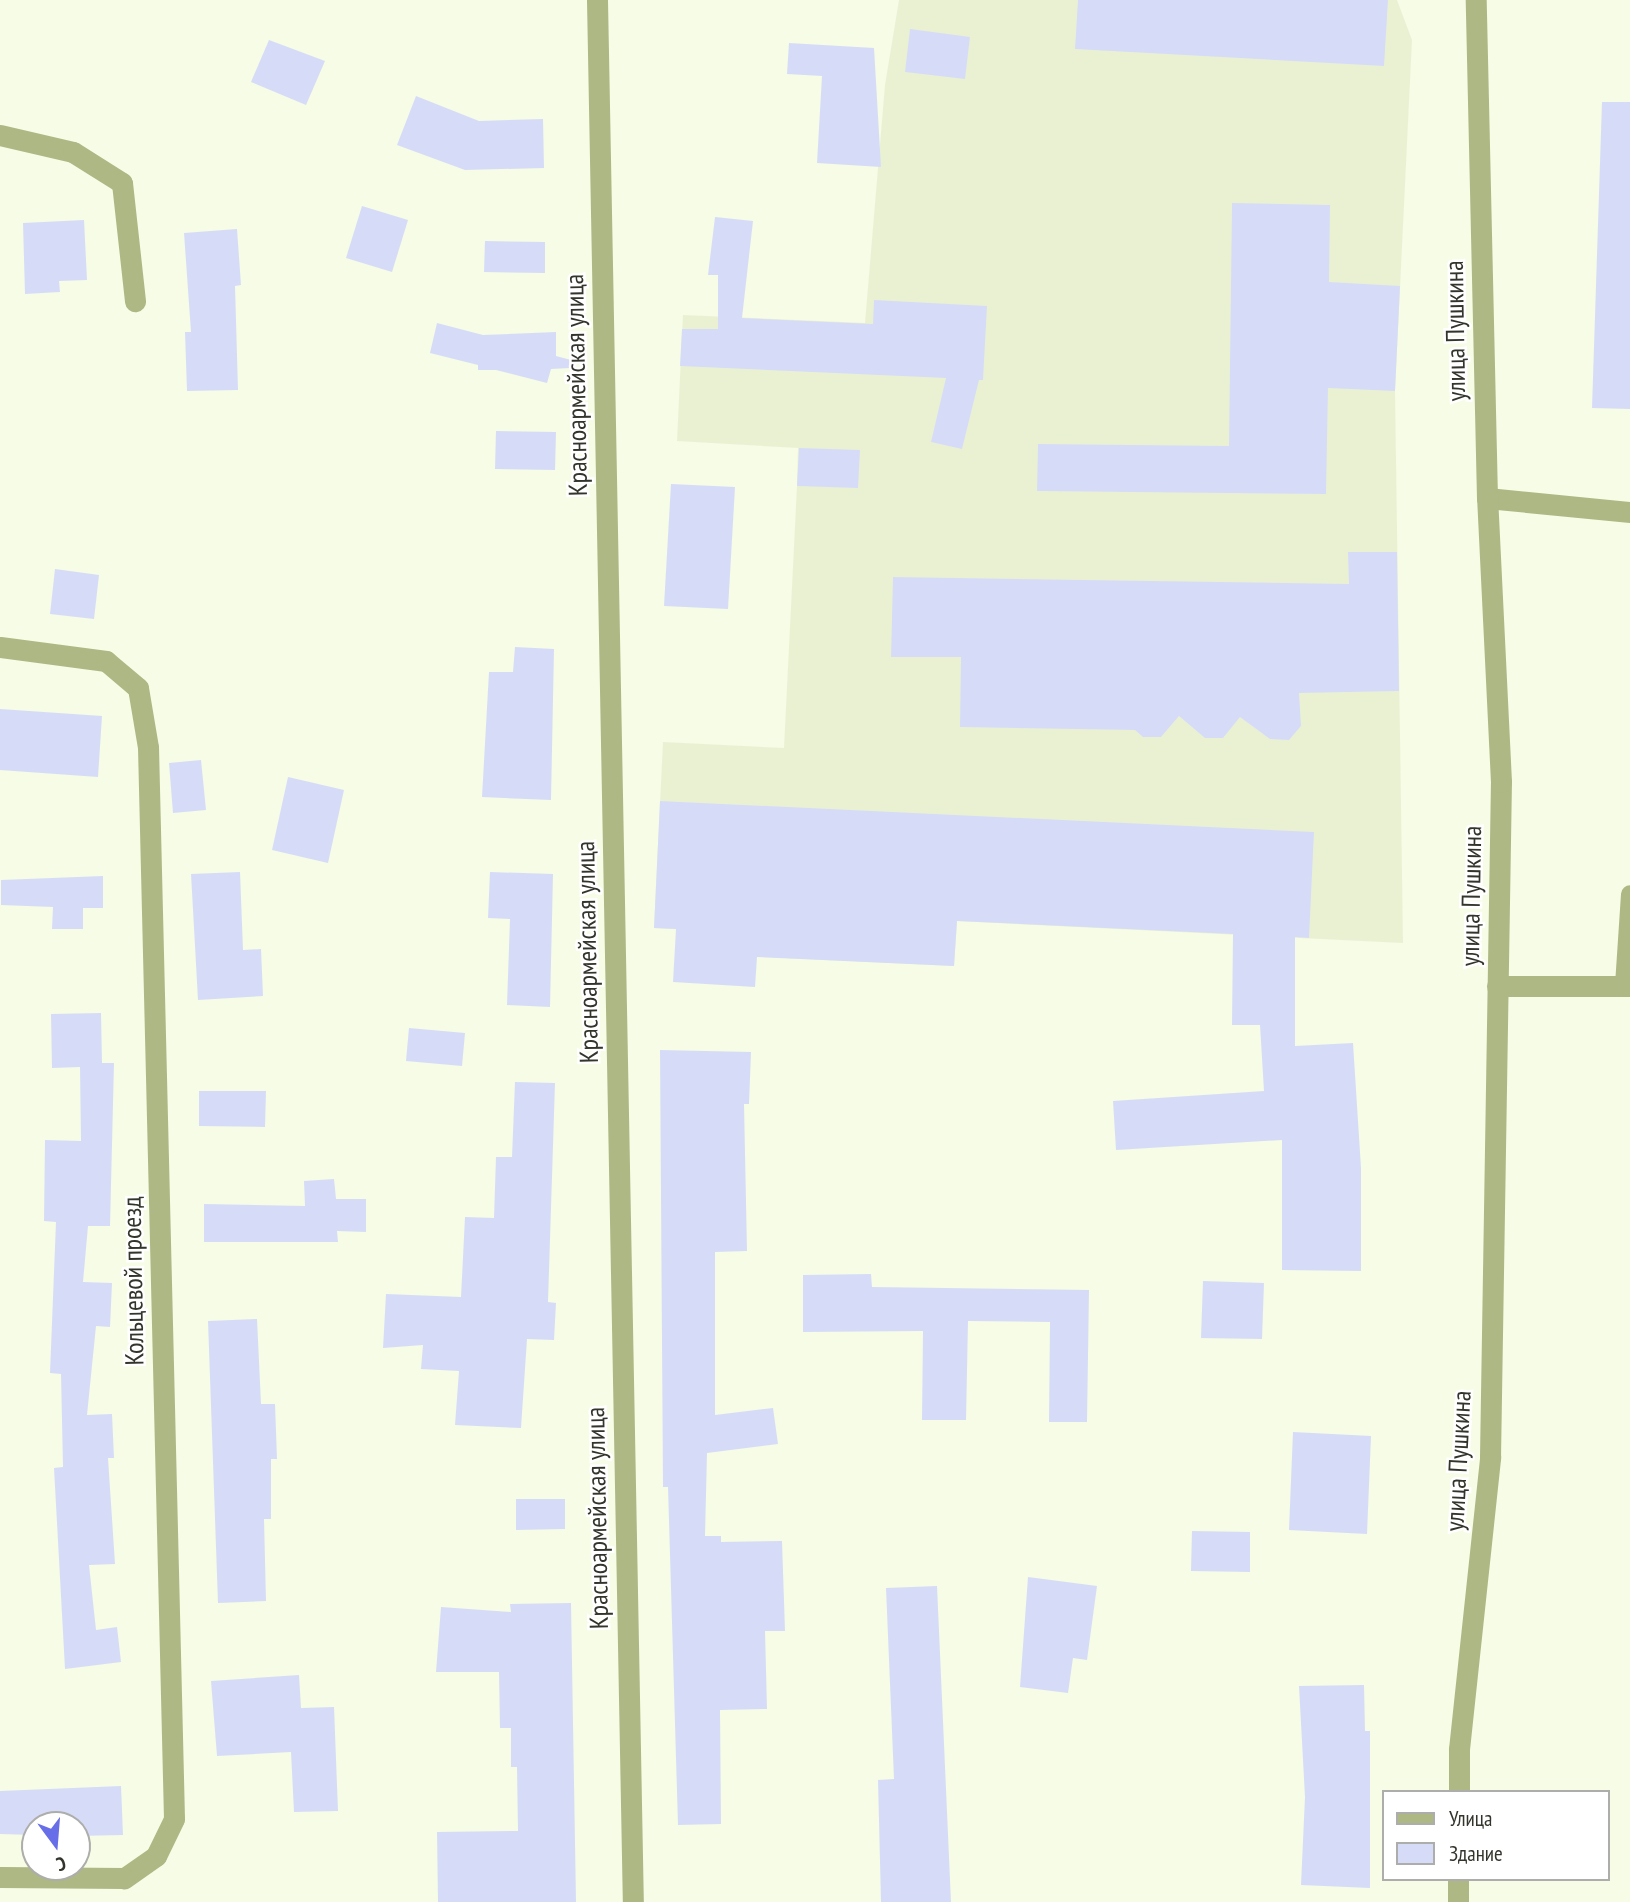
<!DOCTYPE html>
<meta charset="utf-8">
<style>
body{margin:0}
#map{position:relative;width:1630px;height:1902px;overflow:hidden;background:#f6fce5;font-family:"PT Sans Narrow",sans-serif}
div>[style]{position:absolute}
.built>*{inset:0;background:#eaf1d3}
.building>*{inset:0;background:#d6dcf8}
.lane>*{height:18px;margin:-9px;padding:0 9px;transform-origin:9px;border-radius:9px;background:#adb884}
.street>*{height:21px;margin:-10.5px;padding:0 10.5px;transform-origin:10.5px;border-radius:10.5px;background:#adb884}
span{translate:-50% -50%;white-space:nowrap;text-align:center;line-height:1.15;-webkit-text-stroke:5px #fff;paint-order:stroke}
.street-label{font-size:26px;color:#33352c}
.legend{position:absolute;left:1382px;top:1790px;width:228px;height:91px;box-sizing:border-box;background:#fff;border:2px solid #adaeab;margin:0;padding:9px 12px;list-style:none;font-size:21px;color:#33352c}
.legend li{display:flex;align-items:center;gap:14px;height:35px}
.legend b{width:35px;border:2px solid #adaeab}
.north{position:absolute;left:21px;top:1811px;width:70px;height:70px;box-sizing:border-box;background:#fff;border:2px solid #adaeab;border-radius:50%;rotate:164deg;font-size:19px;font-weight:700;line-height:28px;text-align:center;color:#33352c}
.north::after{content:'';display:block;margin:auto;width:24px;height:32px;background:#676ee7;clip-path:polygon(50% 0,100% 100%,50% 72%,0 100%)}
</style>
<div id="map">
<div class="built">
<i style="clip-path:polygon(899px 0,1397px 0,1412px 40px,1395px 391px,1403px 943px,957px 921px,954px 966px,763px 957px,763px 934px,654px 928px,663px 742px,784px 748px,797px 486px,798px 448px,677px 441px,683px 315px,865px 323px,885px 85px)"></i>
</div>
<div class="building">
<i style="clip-path:polygon(1078px 0,1388px 0,1384px 66px,1075px 49px)"></i>
<i style="clip-path:polygon(910px 29px,970px 37px,965px 79px,905px 72px)"></i>
<i style="clip-path:polygon(269px 40px,325px 61px,306px 105px,251px 82px)"></i>
<i style="clip-path:polygon(789px 43px,874px 48px,881px 167px,817px 163px,822px 76px,787px 74px)"></i>
<i style="clip-path:polygon(416px 96px,479px 121px,543px 119px,544px 168px,465px 170px,397px 145px)"></i>
<i style="clip-path:polygon(1602px 102px,1630px 102px,1630px 409px,1592px 408px)"></i>
<i style="clip-path:polygon(1232px 203px,1330px 205px,1329px 282px,1400px 286px,1395px 391px,1328px 388px,1326px 494px,1037px 491px,1038px 444px,1229px 446px)"></i>
<i style="clip-path:polygon(362px 206px,408px 220px,392px 272px,346px 258px)"></i>
<i style="clip-path:polygon(715px 217px,753px 221px,742px 318px,873px 324px,874px 300px,987px 306px,983px 380px,979px 380px,962px 449px,931px 442px,946px 378px,680px 366px,682px 329px,718px 329px,718px 275px,708px 275px)"></i>
<i style="clip-path:polygon(84px 220px,87px 280px,59px 281px,60px 292px,25px 294px,23px 223px)"></i>
<i style="clip-path:polygon(237px 229px,241px 285px,235px 286px,238px 390px,187px 391px,185px 332px,191px 332px,184px 233px)"></i>
<i style="clip-path:polygon(485px 241px,545px 242px,545px 273px,484px 272px)"></i>
<i style="clip-path:polygon(437px 323px,483px 335px,556px 332px,556px 356px,571px 360px,570px 368px,551px 369px,547px 383px,496px 370px,478px 370px,478px 365px,430px 353px)"></i>
<i style="clip-path:polygon(496px 431px,556px 432px,555px 470px,495px 469px)"></i>
<i style="clip-path:polygon(799px 448px,860px 450px,858px 488px,797px 486px)"></i>
<i style="clip-path:polygon(671px 484px,735px 487px,728px 609px,664px 606px)"></i>
<i style="clip-path:polygon(1348px 552px,1397px 552px,1399px 691px,1299px 693px,1301px 726px,1289px 740px,1270px 739px,1240px 717px,1223px 738px,1205px 738px,1179px 716px,1161px 737px,1143px 737px,1135px 730px,960px 727px,961px 657px,891px 657px,893px 577px,1349px 584px)"></i>
<i style="clip-path:polygon(55px 569px,99px 575px,94px 619px,50px 614px)"></i>
<i style="clip-path:polygon(515px 647px,554px 649px,551px 800px,482px 797px,489px 672px,513px 672px)"></i>
<i style="clip-path:polygon(0 709px,102px 716px,98px 777px,0 770px)"></i>
<i style="clip-path:polygon(201px 760px,206px 810px,173px 813px,169px 763px)"></i>
<i style="clip-path:polygon(288px 777px,344px 790px,328px 863px,272px 850px)"></i>
<i style="clip-path:polygon(660px 801px,1314px 832px,1309px 938px,1295px 937px,1295px 1046px,1353px 1043px,1361px 1168px,1361px 1271px,1282px 1270px,1282px 1140px,1116px 1150px,1113px 1101px,1264px 1091px,1260px 1025px,1232px 1025px,1233px 934px,957px 921px,954px 966px,757px 957px,755px 987px,673px 982px,676px 929px,654px 928px)"></i>
<i style="clip-path:polygon(240px 872px,243px 950px,261px 949px,263px 996px,198px 1000px,191px 874px)"></i>
<i style="clip-path:polygon(490px 872px,553px 874px,550px 1007px,507px 1005px,510px 919px,488px 918px)"></i>
<i style="clip-path:polygon(103px 876px,103px 908px,83px 908px,83px 929px,52px 929px,53px 907px,1px 905px,1px 880px)"></i>
<i style="clip-path:polygon(101px 1013px,102px 1063px,114px 1063px,110px 1226px,88px 1226px,83px 1282px,112px 1283px,110px 1327px,96px 1326px,87px 1415px,112px 1414px,114px 1458px,108px 1458px,115px 1564px,89px 1565px,96px 1630px,117px 1627px,121px 1662px,65px 1669px,54px 1468px,63px 1467px,61px 1374px,50px 1373px,56px 1222px,44px 1221px,45px 1140px,81px 1141px,80px 1067px,52px 1068px,51px 1014px)"></i>
<i style="clip-path:polygon(409px 1028px,465px 1033px,462px 1066px,406px 1061px)"></i>
<i style="clip-path:polygon(660px 1050px,751px 1052px,749px 1104px,744px 1104px,747px 1251px,715px 1252px,715px 1415px,773px 1408px,778px 1444px,707px 1453px,705px 1536px,721px 1536px,721px 1542px,782px 1541px,785px 1631px,765px 1631px,767px 1709px,720px 1710px,721px 1824px,678px 1825px,668px 1487px,663px 1487px)"></i>
<i style="clip-path:polygon(515px 1082px,555px 1083px,548px 1302px,556px 1303px,554px 1340px,527px 1339px,521px 1428px,455px 1425px,459px 1371px,421px 1369px,423px 1345px,383px 1348px,386px 1294px,461px 1297px,465px 1217px,494px 1218px,496px 1157px,512px 1157px)"></i>
<i style="clip-path:polygon(199px 1091px,266px 1091px,265px 1127px,199px 1126px)"></i>
<i style="clip-path:polygon(334px 1179px,336px 1199px,366px 1199px,366px 1232px,337px 1231px,338px 1242px,204px 1242px,204px 1204px,305px 1206px,304px 1181px)"></i>
<i style="clip-path:polygon(871px 1274px,872px 1287px,1089px 1290px,1087px 1422px,1049px 1422px,1050px 1322px,968px 1321px,966px 1420px,922px 1420px,923px 1331px,803px 1332px,803px 1275px)"></i>
<i style="clip-path:polygon(1203px 1281px,1264px 1283px,1262px 1339px,1201px 1338px)"></i>
<i style="clip-path:polygon(257px 1319px,261px 1404px,275px 1404px,277px 1459px,271px 1459px,271px 1519px,264px 1519px,266px 1601px,218px 1603px,208px 1321px)"></i>
<i style="clip-path:polygon(1293px 1432px,1371px 1436px,1367px 1534px,1289px 1530px)"></i>
<i style="clip-path:polygon(516px 1499px,565px 1499px,565px 1529px,516px 1530px)"></i>
<i style="clip-path:polygon(1192px 1531px,1250px 1532px,1250px 1572px,1191px 1571px)"></i>
<i style="clip-path:polygon(1028px 1577px,1097px 1586px,1087px 1660px,1073px 1658px,1068px 1693px,1020px 1687px)"></i>
<i style="clip-path:polygon(937px 1586px,951px 1902px,881px 1902px,878px 1780px,894px 1779px,886px 1588px)"></i>
<i style="clip-path:polygon(571px 1603px,576px 1902px,438px 1902px,437px 1832px,518px 1831px,517px 1767px,511px 1767px,511px 1728px,500px 1728px,499px 1672px,436px 1672px,441px 1607px,511px 1612px,510px 1604px)"></i>
<i style="clip-path:polygon(299px 1675px,301px 1708px,334px 1707px,338px 1811px,294px 1812px,291px 1752px,217px 1756px,211px 1681px)"></i>
<i style="clip-path:polygon(1364px 1685px,1365px 1731px,1370px 1731px,1370px 1888px,1301px 1885px,1305px 1797px,1299px 1686px)"></i>
<i style="clip-path:polygon(121px 1786px,123px 1835px,77px 1836px,77px 1825px,35px 1825px,35px 1835px,0 1834px,0 1791px)"></i>
</div>
<div class="lane">
<i style="left:1624px;top:985px;width:91px;rotate:-86.2deg"></i>
</div>
<div class="street">
<i style="left:597px;top:0;width:1902px;rotate:88.92deg"></i>
<i style="left:0;top:135px;width:75px;rotate:13.1deg"></i>
<i style="left:73px;top:152px;width:58px;rotate:32.3deg"></i>
<i style="left:122px;top:183px;width:119px;rotate:83.7deg"></i>
<i style="left:1487px;top:498px;width:144px;rotate:5.6deg"></i>
<i style="left:0;top:647px;width:107px;rotate:7.5deg"></i>
<i style="left:106px;top:661px;width:42px;rotate:40.2deg"></i>
<i style="left:138px;top:688px;width:60px;rotate:80.4deg"></i>
<i style="left:148px;top:747px;width:1072px;rotate:88.61deg"></i>
<i style="left:174px;top:1819px;width:41px;rotate:115.9deg"></i>
<i style="left:156px;top:1856px;width:39px;rotate:145deg"></i>
<i style="left:124px;top:1878px;width:124px;rotate:-179.5deg"></i>
<i style="left:1497px;top:986px;width:133px"></i>
<i style="left:1459px;top:1792px;width:43px;rotate:-90deg"></i>
<i style="left:1459px;top:1749px;width:294px;rotate:-83.9deg"></i>
<i style="left:1490px;top:1457px;width:675px;rotate:-89.07deg"></i>
<i style="left:1501px;top:782px;width:284px;rotate:-92.8deg"></i>
<i style="left:1487px;top:498px;width:498px;rotate:-91.3deg"></i>
<i style="left:1458px;top:1902px;width:23px;rotate:-90deg"></i>
</div>
<div class="street-label">
<span style="left:1455px;top:331px;rotate:-91deg">улица Пушкина</span>
<span style="left:576px;top:385px;rotate:-91deg">Красноармейская улица</span>
<span style="left:1471px;top:896px;rotate:-89deg">улица Пушкина</span>
<span style="left:587px;top:952px;rotate:-91deg">Красноармейская улица</span>
<span style="left:133px;top:1281px;rotate:-91deg">Кольцевой проезд</span>
<span style="left:1458px;top:1461px;rotate:-87deg">улица Пушкина</span>
<span style="left:597px;top:1518px;rotate:-91deg">Красноармейская улица</span>
</div>
<ul class="legend">
<li><b style="height:9px;background:#adb884"></b>Улица</li>
<li><b style="height:19px;background:#d6dcf8"></b>Здание</li>
</ul>
<div class="north">С</div>
</div>
